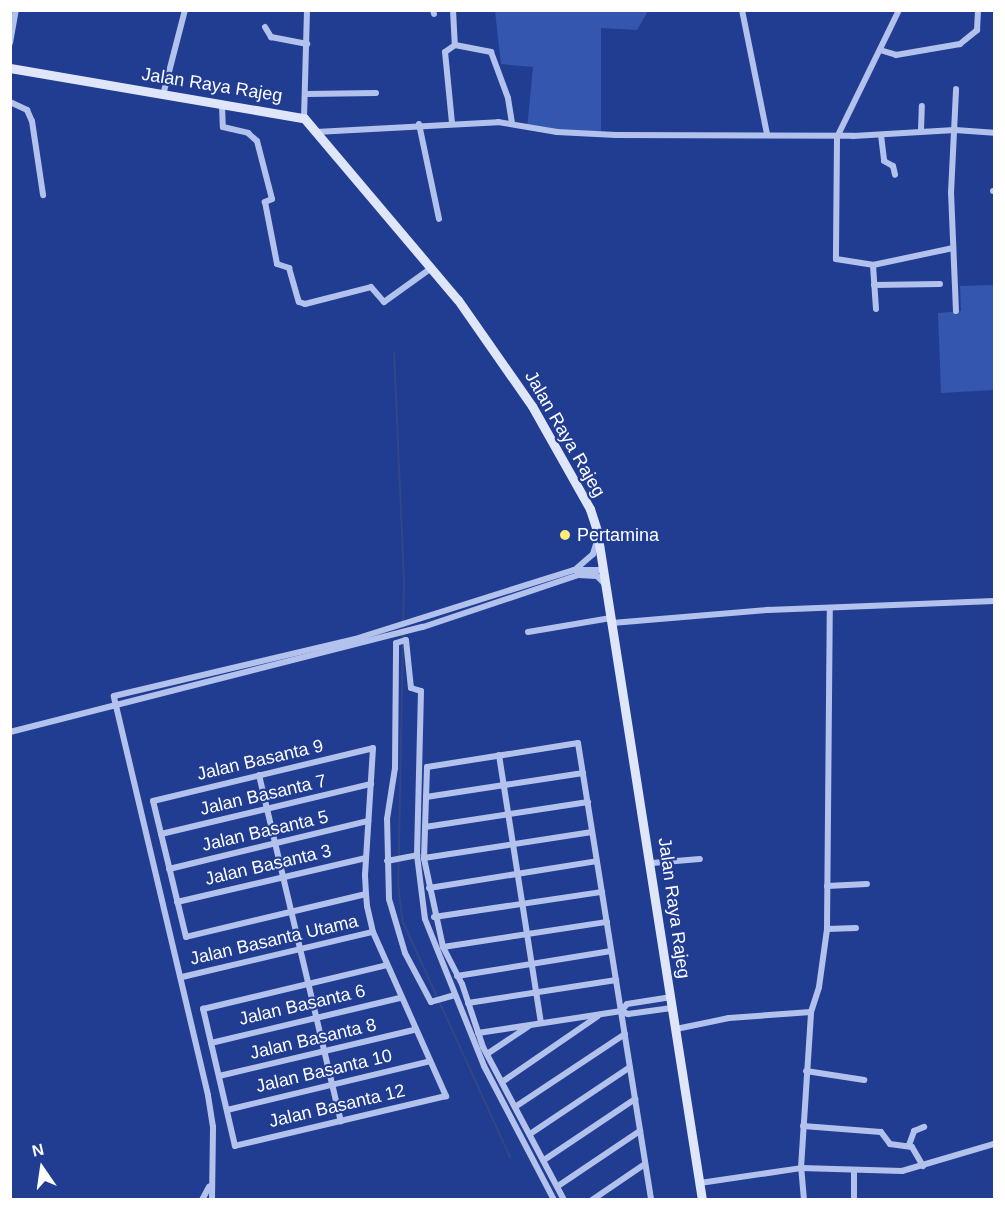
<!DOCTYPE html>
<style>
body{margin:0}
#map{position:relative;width:1005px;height:1210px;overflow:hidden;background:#213d92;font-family:Helvetica,sans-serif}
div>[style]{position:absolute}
.green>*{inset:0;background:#3556af}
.stream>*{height:2px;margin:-1px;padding:0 1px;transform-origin:1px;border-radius:1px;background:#324786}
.street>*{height:6px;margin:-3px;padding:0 3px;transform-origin:3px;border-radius:3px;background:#b3c2ed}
.secondary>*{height:9px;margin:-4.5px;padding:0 4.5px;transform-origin:4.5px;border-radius:4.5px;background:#dfe6fa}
.dots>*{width:16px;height:16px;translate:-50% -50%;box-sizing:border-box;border:3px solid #213d92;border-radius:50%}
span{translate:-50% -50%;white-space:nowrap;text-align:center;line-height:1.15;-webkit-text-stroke:4.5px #213d92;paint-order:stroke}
.street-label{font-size:18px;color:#fff}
.poi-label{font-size:18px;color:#fff}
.left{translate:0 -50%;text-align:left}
.frame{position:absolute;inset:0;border:12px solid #fff;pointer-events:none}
.north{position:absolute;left:12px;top:1138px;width:60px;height:60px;-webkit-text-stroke:4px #213d92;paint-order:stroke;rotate:347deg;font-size:16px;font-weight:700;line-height:24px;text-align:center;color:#fff}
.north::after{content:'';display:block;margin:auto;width:21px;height:27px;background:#fff;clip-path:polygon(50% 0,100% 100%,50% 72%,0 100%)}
</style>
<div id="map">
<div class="green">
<i style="clip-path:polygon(495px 11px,648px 11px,637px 30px,601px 28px,601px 137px,527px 130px,533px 67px,501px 64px)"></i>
<i style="clip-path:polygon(994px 285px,994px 390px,941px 393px,938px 313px,961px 311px,960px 286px)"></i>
</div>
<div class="stream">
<i style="left:394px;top:352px;width:232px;rotate:87.5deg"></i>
<i style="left:404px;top:584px;width:300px;rotate:91.1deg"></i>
<i style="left:398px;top:884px;width:38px;rotate:83deg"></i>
<i style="left:403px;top:922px;width:258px;rotate:65.5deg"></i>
</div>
<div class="street">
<i style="left:433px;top:10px;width:4px;rotate:76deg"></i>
<i style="left:453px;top:10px;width:35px;rotate:87deg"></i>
<i style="left:742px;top:10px;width:126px;rotate:78.6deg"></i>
<i style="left:899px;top:10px;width:141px;rotate:116deg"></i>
<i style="left:837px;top:137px;width:122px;rotate:90.5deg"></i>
<i style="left:836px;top:259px;width:37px;rotate:9deg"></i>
<i style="left:873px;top:265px;width:82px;rotate:-12deg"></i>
<i style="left:265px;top:27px;width:12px;rotate:59deg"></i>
<i style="left:271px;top:37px;width:37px;rotate:11deg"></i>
<i style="left:10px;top:43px;width:34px;rotate:-80deg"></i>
<i style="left:880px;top:50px;width:17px;rotate:17deg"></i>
<i style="left:896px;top:55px;width:65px;rotate:-9.8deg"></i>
<i style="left:960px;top:44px;width:22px;rotate:-39deg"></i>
<i style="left:977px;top:30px;width:20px;rotate:-87deg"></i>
<i style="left:307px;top:94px;width:69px;rotate:-0.8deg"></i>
<i style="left:163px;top:95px;width:88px;rotate:-75.5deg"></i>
<i style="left:10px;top:102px;width:19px;rotate:25deg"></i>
<i style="left:27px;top:110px;width:12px;rotate:66deg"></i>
<i style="left:32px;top:121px;width:75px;rotate:81.5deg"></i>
<i style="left:222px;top:104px;width:23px;rotate:88deg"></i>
<i style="left:223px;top:127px;width:26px;rotate:13deg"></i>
<i style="left:248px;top:133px;width:12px;rotate:42deg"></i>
<i style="left:257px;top:141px;width:60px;rotate:75.5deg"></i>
<i style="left:272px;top:199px;width:8px;rotate:157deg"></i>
<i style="left:265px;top:202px;width:63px;rotate:79deg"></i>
<i style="left:277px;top:264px;width:13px;rotate:18deg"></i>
<i style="left:289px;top:268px;width:35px;rotate:74deg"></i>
<i style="left:299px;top:302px;width:6px;rotate:18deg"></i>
<i style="left:305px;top:304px;width:68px;rotate:-14.4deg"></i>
<i style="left:371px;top:287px;width:20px;rotate:49deg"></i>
<i style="left:384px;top:302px;width:57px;rotate:-35.7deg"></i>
<i style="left:304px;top:118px;width:108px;rotate:-88.4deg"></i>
<i style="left:452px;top:123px;width:71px;rotate:-95.6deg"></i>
<i style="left:445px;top:52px;width:12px;rotate:-35deg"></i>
<i style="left:455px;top:45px;width:37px;rotate:11deg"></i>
<i style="left:491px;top:52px;width:49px;rotate:69.7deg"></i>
<i style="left:508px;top:98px;width:26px;rotate:81deg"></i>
<i style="left:419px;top:124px;width:97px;rotate:78.1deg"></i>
<i style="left:921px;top:130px;width:24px;rotate:-88deg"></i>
<i style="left:316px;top:132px;width:182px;rotate:-3.1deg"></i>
<i style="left:498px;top:122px;width:60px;rotate:9.6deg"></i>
<i style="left:557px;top:132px;width:59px;rotate:2.9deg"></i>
<i style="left:616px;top:135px;width:237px;rotate:0.2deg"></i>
<i style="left:853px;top:136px;width:102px;rotate:-3.4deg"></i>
<i style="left:955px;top:130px;width:39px;rotate:4deg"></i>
<i style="left:881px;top:135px;width:26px;rotate:83deg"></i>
<i style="left:884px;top:161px;width:10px;rotate:29deg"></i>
<i style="left:893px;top:166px;width:9px;rotate:77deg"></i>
<i style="left:993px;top:191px;width:1px"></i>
<i style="left:873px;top:265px;width:44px;rotate:86.1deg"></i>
<i style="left:874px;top:285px;width:66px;rotate:-0.9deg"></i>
<i style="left:956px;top:311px;width:118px;rotate:-92.4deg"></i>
<i style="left:951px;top:193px;width:104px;rotate:-87.2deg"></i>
<i style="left:577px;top:568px;width:21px;rotate:-41deg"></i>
<i style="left:593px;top:554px;width:14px;rotate:-73deg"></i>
<i style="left:612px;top:623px;width:157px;rotate:-4.8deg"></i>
<i style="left:768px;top:610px;width:226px;rotate:-2.3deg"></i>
<i style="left:528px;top:632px;width:84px;rotate:-9.6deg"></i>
<i style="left:10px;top:732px;width:426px;rotate:-14.3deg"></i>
<i style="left:423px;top:627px;width:163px;rotate:-18.5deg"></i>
<i style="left:578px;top:575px;width:19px;rotate:3deg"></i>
<i style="left:597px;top:576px;width:11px;rotate:45deg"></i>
<i style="left:499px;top:755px;width:271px;rotate:81.1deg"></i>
<i style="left:259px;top:775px;width:356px;rotate:76.7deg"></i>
<i style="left:426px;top:797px;width:159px;rotate:-8.7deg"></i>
<i style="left:425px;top:827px;width:165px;rotate:-8.7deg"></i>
<i style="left:161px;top:834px;width:216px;rotate:-13.4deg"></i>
<i style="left:424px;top:858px;width:170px;rotate:-8.8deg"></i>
<i style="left:387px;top:861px;width:31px;rotate:-11deg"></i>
<i style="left:652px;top:863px;width:48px;rotate:-4.8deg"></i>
<i style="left:169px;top:869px;width:205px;rotate:-13.6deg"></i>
<i style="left:827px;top:886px;width:40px;rotate:-2.9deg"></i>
<i style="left:429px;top:888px;width:170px;rotate:-9.1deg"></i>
<i style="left:366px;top:894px;width:185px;rotate:166.6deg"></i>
<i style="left:186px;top:937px;width:140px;rotate:-103.6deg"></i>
<i style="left:153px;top:801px;width:226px;rotate:-13.5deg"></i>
<i style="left:373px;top:748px;width:127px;rotate:93.6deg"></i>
<i style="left:365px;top:875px;width:19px;rotate:87deg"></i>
<i style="left:366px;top:894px;width:12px;rotate:85deg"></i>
<i style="left:367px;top:906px;width:27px;rotate:77deg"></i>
<i style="left:373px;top:932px;width:180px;rotate:66deg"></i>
<i style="left:446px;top:1096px;width:217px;rotate:166.7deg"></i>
<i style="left:235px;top:1146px;width:141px;rotate:-103.1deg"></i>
<i style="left:203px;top:1009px;width:189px;rotate:-13.4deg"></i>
<i style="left:177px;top:902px;width:194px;rotate:-13.1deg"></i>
<i style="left:434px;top:917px;width:170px;rotate:-8.5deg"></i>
<i style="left:827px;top:929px;width:320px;rotate:-89.5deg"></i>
<i style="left:443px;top:947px;width:166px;rotate:-8.7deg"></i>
<i style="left:457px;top:976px;width:156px;rotate:-9.2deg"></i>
<i style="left:182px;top:977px;width:196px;rotate:-13.3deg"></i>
<i style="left:455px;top:995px;width:25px;rotate:164deg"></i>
<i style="left:431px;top:1002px;width:55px;rotate:-118deg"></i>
<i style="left:405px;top:953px;width:56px;rotate:-106.5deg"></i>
<i style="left:389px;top:899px;width:80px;rotate:-91.4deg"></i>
<i style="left:387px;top:819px;width:52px;rotate:-81.1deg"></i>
<i style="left:395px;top:768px;width:125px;rotate:-89.5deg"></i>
<i style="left:396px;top:643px;width:10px;rotate:-17deg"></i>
<i style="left:406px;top:640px;width:48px;rotate:84.1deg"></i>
<i style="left:411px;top:688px;width:10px;rotate:17deg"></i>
<i style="left:421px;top:691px;width:164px;rotate:91.4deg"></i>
<i style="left:417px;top:855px;width:64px;rotate:82.9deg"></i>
<i style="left:425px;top:919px;width:158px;rotate:68.1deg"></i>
<i style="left:484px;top:1066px;width:151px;rotate:62.4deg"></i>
<i style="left:468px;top:1003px;width:150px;rotate:-8.8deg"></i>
<i style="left:621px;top:1011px;width:9px;rotate:-49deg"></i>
<i style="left:627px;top:1004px;width:45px;rotate:-9deg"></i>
<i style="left:621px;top:1011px;width:8px;rotate:23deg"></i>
<i style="left:628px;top:1014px;width:44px;rotate:-7.8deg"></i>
<i style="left:676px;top:1029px;width:54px;rotate:-11.7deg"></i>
<i style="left:729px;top:1018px;width:82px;rotate:-4.2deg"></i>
<i style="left:478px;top:1033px;width:145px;rotate:-8.7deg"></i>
<i style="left:211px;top:1043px;width:194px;rotate:-13.4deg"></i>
<i style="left:487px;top:1054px;width:50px;rotate:-33.7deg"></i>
<i style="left:806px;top:1071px;width:59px;rotate:8.8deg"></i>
<i style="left:219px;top:1076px;width:200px;rotate:-13.3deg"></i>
<i style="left:502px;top:1082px;width:116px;rotate:-34.5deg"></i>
<i style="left:515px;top:1107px;width:132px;rotate:-33.6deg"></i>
<i style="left:227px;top:1110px;width:206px;rotate:-13.5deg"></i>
<i style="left:803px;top:1126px;width:78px;rotate:4.4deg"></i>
<i style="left:881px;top:1132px;width:15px;rotate:53deg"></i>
<i style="left:890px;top:1144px;width:22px;rotate:8deg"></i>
<i style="left:912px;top:1147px;width:22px;rotate:60deg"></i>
<i style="left:530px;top:1134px;width:120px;rotate:-33.8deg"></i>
<i style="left:909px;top:1145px;width:15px;rotate:-70deg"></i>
<i style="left:914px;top:1131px;width:11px;rotate:-22deg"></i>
<i style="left:544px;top:1160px;width:110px;rotate:-33.8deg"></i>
<i style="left:700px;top:1183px;width:102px;rotate:-8.4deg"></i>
<i style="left:801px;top:1168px;width:101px;rotate:1.7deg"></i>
<i style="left:902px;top:1171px;width:96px;rotate:-16.4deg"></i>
<i style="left:558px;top:1186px;width:99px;rotate:-33.9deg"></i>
<i style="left:202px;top:1200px;width:15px;rotate:-62deg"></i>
<i style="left:212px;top:1200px;width:73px;rotate:-89.2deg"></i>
<i style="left:213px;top:1127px;width:32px;rotate:-99deg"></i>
<i style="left:208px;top:1095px;width:410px;rotate:-103.3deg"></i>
<i style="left:114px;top:696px;width:248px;rotate:-13.3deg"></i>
<i style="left:355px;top:639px;width:230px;rotate:-17.5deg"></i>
<i style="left:574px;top:570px;width:29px"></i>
<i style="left:564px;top:1200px;width:173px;rotate:-117.9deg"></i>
<i style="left:483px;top:1047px;width:66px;rotate:-108.4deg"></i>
<i style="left:462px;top:984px;width:42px;rotate:-117.2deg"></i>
<i style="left:443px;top:947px;width:91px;rotate:-102.1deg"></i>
<i style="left:424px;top:858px;width:91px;rotate:-88.1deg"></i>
<i style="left:427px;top:767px;width:153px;rotate:-9deg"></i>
<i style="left:578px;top:743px;width:463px;rotate:80.9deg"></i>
<i style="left:592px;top:1200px;width:64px;rotate:-34.2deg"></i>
<i style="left:804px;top:1200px;width:32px;rotate:-95deg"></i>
<i style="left:801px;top:1168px;width:156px;rotate:-86.3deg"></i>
<i style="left:811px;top:1012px;width:26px;rotate:-72deg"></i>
<i style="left:819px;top:987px;width:59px;rotate:-82.1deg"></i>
<i style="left:827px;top:929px;width:29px;rotate:-2deg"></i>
<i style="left:854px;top:1200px;width:30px;rotate:-90deg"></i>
</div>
<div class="secondary">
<i style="left:10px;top:68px;width:298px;rotate:9.7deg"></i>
<i style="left:304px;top:118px;width:238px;rotate:49.8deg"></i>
<i style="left:458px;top:300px;width:129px;rotate:55.1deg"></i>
<i style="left:532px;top:406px;width:118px;rotate:60.6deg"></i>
<i style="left:590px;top:509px;width:23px;rotate:72deg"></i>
<i style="left:597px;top:531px;width:677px;rotate:81.08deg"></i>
</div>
<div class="dots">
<i style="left:565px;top:535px;background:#faec74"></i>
</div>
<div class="street-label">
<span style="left:212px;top:85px;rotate:9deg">Jalan Raya Rajeg</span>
<span style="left:565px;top:434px;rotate:60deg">Jalan Raya Rajeg</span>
<span style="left:260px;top:760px;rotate:-13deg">Jalan Basanta 9</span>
<span style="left:263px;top:795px;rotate:-13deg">Jalan Basanta 7</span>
<span style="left:265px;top:831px;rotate:-13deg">Jalan Basanta 5</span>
<span style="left:268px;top:865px;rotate:-13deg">Jalan Basanta 3</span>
<span style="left:674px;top:908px;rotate:82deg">Jalan Raya Rajeg</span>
<span style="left:274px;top:940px;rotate:-13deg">Jalan Basanta Utama</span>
<span style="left:302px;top:1005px;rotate:-13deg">Jalan Basanta 6</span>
<span style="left:313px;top:1039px;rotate:-13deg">Jalan Basanta 8</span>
<span style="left:324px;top:1071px;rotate:-13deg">Jalan Basanta 10</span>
<span style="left:337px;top:1106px;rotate:-13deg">Jalan Basanta 12</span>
</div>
<div class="poi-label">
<span class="left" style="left:577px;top:535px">Pertamina</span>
</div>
<div class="frame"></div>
<div class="north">N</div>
</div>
